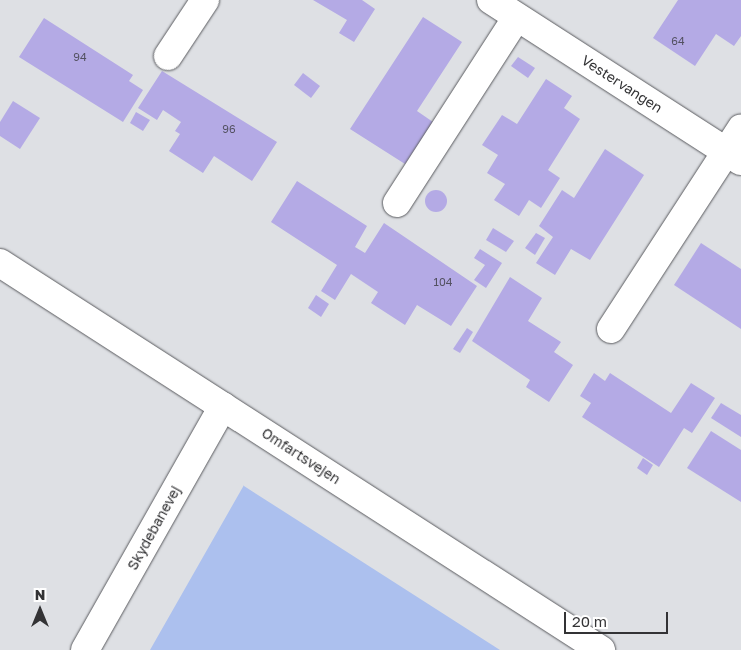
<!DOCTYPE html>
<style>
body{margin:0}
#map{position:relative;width:741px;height:650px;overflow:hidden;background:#dee0e4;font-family:"Golos Text",sans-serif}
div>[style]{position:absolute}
.green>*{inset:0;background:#acc0ee}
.building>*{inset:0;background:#b4aae5}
.round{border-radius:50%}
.roads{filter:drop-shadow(0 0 1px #5a5b5f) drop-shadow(0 0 1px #5a5b5f)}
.street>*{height:28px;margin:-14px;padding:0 14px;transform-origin:14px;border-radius:14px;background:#fff}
.secondary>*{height:28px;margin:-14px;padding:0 14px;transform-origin:14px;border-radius:14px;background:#fff}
span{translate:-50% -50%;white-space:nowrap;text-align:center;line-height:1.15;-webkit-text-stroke:4px #fff;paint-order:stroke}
.number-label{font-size:11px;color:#535161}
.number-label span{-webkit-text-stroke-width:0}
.street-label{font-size:14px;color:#333335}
.north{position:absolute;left:15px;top:585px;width:50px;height:50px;-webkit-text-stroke:4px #fff;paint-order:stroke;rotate:0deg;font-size:14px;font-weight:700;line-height:20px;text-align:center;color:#333335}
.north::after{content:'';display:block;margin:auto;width:18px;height:22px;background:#333335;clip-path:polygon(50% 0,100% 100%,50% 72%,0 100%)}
.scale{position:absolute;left:564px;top:612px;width:104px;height:22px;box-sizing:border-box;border:2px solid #333335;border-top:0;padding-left:6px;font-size:15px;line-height:18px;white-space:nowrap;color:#333335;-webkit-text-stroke:4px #fff;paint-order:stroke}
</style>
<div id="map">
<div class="green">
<i style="clip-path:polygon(244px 485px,244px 486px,500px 650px,150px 650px)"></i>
</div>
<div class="building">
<i style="clip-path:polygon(313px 0,362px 0,375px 9px,354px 42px,339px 33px,347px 20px)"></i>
<i style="clip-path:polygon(678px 0,741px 0,741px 36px,734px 46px,716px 34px,695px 66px,653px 38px)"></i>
<i style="clip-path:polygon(423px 17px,462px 42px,417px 111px,433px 122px,405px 164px,350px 129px)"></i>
<i style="clip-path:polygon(44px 18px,133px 75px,129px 81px,143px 90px,123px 122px,19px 57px)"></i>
<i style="clip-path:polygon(518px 57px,535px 68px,528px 78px,511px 66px)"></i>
<i style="clip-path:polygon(162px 71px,277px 142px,252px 181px,214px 156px,203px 173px,169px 151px,180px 134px,175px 131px,181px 122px,163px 110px,157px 120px,138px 108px)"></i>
<i style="clip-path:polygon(303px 73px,320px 86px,311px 98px,294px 85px)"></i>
<i style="clip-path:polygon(546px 79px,572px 96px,564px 108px,580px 119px,548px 170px,560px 178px,541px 208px,529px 200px,519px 216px,494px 200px,505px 184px,487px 173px,498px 155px,482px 145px,502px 115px,517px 124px)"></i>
<i style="clip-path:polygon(13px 101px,40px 118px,20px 149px,0 136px,0 122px)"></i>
<i style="clip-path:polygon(136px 112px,150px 120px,143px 131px,130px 123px)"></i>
<i style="clip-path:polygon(605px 149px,644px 175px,590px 260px,571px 249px,555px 275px,536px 263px,553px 237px,539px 226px,562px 190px,574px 198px)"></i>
<i style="clip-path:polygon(297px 181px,367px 226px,355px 247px,365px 253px,384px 223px,477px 286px,451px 326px,417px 305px,405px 325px,371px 303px,378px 292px,351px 274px,335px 300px,321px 291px,337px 265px,271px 222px)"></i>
<i class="round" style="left:425px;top:190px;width:22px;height:22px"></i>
<i style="clip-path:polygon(493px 228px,514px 241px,506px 252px,486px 240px)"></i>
<i style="clip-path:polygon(536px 233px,545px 238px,535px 255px,525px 248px)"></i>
<i style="clip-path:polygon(701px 243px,741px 269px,741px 329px,674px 285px)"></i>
<i style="clip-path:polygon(480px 249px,502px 263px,486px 288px,474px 280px,485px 265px,474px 258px)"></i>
<i style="clip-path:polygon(510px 277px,542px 298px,528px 321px,561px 342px,554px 352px,573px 365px,549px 402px,526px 387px,530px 380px,472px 341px)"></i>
<i style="clip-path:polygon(316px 295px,329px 304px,321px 317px,308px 308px)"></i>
<i style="clip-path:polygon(467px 328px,473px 332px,460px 353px,453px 349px)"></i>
<i style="clip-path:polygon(594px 373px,605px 381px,610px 373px,671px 413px,691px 383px,715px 398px,692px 433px,684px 428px,659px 467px,582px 417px,591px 403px,580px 396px)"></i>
<i style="clip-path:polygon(721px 403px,741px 415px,741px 437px,711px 418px)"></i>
<i style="clip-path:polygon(711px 431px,741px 450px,741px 502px,687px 468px)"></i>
<i style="clip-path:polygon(643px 458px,653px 465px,647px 475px,637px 468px)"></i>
</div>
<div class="roads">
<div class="street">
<i style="left:491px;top:0;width:297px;rotate:32.8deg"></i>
<i style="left:168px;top:56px;width:67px;rotate:-56.5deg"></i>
<i style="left:397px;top:203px;width:221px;rotate:-57.2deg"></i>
<i style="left:611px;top:329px;width:239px;rotate:-57deg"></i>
<i style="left:85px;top:650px;width:280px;rotate:-60.5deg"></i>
</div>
<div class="secondary">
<i style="left:0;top:263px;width:715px;rotate:32.78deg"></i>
</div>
</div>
<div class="number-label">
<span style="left:678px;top:41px">64</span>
<span style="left:80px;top:57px">94</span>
<span style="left:229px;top:129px">96</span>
<span style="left:443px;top:282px">104</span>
</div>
<div class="street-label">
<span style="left:622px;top:84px;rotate:33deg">Vestervangen</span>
<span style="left:301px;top:456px;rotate:33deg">Omfartsvejen</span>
<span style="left:154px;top:528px;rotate:-61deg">Skydebanevej</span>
</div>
<div class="north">N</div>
<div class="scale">20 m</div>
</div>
